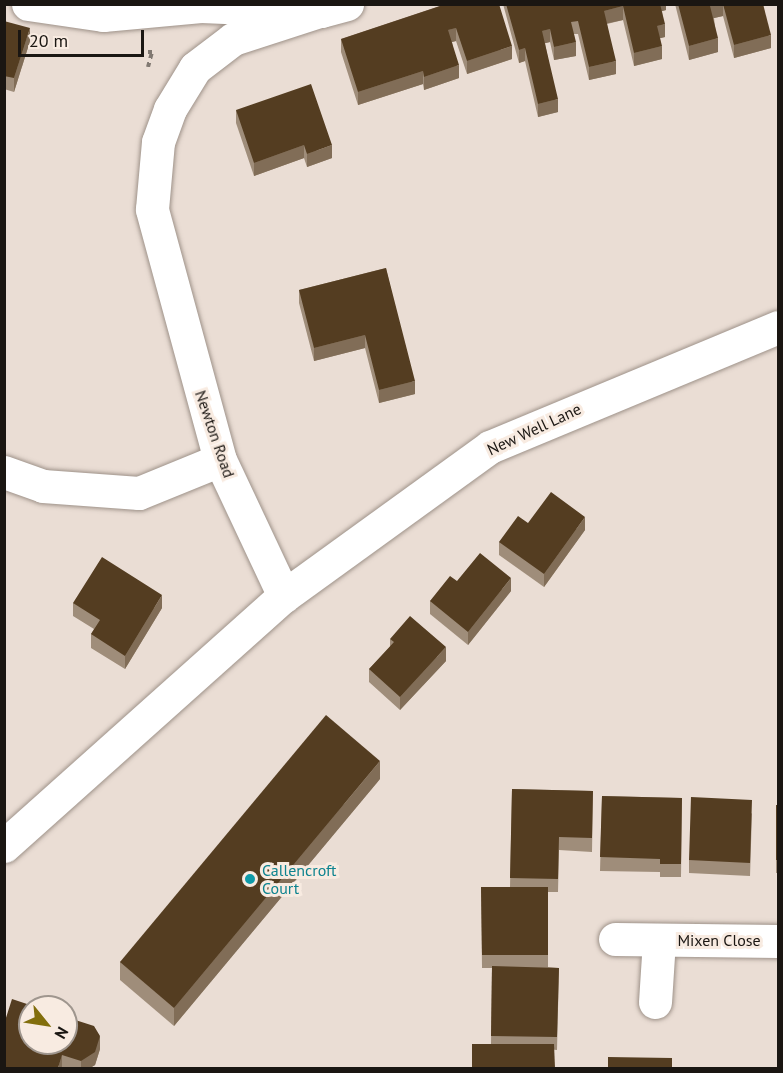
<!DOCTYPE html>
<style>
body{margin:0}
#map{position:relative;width:783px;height:1073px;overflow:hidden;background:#eaddd4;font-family:"PT Sans",sans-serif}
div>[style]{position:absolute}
.path>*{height:4px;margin-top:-2px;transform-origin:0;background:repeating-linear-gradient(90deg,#817972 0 4.5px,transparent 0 9px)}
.roads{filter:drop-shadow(0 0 2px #9e9289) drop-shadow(0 0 2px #9e9289)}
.street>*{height:33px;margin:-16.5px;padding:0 16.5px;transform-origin:16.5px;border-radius:16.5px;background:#fff}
.secondary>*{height:33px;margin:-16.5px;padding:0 16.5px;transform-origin:16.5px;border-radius:16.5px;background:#fff}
.wall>*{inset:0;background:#9f8d7a}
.shaded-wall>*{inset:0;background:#816d57}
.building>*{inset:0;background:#543d21}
.dots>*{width:16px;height:16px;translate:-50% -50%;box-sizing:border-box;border:3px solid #f8ebe1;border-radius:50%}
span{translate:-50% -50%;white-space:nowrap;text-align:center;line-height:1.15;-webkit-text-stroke:6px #f8ebe1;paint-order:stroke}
.street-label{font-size:16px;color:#1a1612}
.culture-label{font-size:16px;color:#0d838f}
.left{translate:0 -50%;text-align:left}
.frame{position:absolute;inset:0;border:6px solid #1a1612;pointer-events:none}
.north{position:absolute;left:18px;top:995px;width:60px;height:60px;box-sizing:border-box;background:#f8ebe1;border:2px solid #9f968e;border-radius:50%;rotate:120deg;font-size:16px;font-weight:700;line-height:24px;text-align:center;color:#1a1612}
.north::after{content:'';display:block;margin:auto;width:21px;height:27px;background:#826e0c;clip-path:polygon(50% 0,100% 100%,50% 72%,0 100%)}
.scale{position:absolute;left:18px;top:30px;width:126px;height:27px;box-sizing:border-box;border:3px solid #1a1612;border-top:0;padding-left:8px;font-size:18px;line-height:21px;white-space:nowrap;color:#1a1612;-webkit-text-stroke:4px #f8ebe1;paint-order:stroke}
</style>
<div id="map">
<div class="path">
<i style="left:148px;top:67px;width:16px;rotate:-75deg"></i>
<i style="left:152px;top:52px;width:4px;rotate:180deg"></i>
</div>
<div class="roads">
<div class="street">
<i style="left:4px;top:472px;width:41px;rotate:19.7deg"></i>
<i style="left:43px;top:486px;width:96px;rotate:4.2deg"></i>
<i style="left:139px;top:493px;width:87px;rotate:-22.2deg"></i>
<i style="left:284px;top:596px;width:150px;rotate:-115.2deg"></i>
<i style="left:220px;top:460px;width:260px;rotate:-105.2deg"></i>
<i style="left:152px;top:209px;width:67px;rotate:-84.9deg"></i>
<i style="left:158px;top:142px;width:35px;rotate:-70deg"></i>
<i style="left:170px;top:109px;width:48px;rotate:-58.6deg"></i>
<i style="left:195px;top:68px;width:48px;rotate:-37.3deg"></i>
<i style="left:233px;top:39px;width:87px;rotate:-18deg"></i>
<i style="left:615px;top:939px;width:163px;rotate:0.7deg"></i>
<i style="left:655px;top:1002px;width:62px;rotate:-86.3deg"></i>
</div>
<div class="secondary">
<i style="left:28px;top:4px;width:76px;rotate:8.3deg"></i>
<i style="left:103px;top:15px;width:98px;rotate:-5.2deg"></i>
<i style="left:201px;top:6px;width:120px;rotate:2.4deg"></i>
<i style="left:321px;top:11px;width:27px;rotate:-15deg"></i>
<i style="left:4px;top:846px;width:375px;rotate:-41.8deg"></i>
<i style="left:284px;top:596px;width:254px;rotate:-35.9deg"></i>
<i style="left:490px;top:447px;width:312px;rotate:-22.6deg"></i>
</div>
</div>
<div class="wall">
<i style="clip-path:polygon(446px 4px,512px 59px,467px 74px,456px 41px,452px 42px,459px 78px,424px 90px,423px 84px,358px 105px,341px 52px,341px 39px)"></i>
<i style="clip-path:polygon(503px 4px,666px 4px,666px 10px,662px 11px,665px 37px,660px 38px,662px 59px,634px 66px,623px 20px,607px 24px,616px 74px,589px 80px,578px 34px,574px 34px,576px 56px,554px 60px,550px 42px,545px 43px,558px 112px,538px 117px,525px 61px,519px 63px)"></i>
<i style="clip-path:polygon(675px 4px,763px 4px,771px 48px,734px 58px,723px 16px,714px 18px,718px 52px,689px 60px)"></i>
<i style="clip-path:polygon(4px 21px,30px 41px,14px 92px,4px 89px)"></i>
<i style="clip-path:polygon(236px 110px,332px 158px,307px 167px,304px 158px,254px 176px,236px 123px)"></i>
<i style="clip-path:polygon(386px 268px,415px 394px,379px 403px,365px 348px,314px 361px,299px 303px,299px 290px)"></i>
<i style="clip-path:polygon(528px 523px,585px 530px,544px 587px,499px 555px,499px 542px)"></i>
<i style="clip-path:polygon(457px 581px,511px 591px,468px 645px,430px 614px,430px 601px)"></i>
<i style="clip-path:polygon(73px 603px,162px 608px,125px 669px,91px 648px,91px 634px,94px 629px,73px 616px)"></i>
<i style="clip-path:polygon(390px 639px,446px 661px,400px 710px,369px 682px,369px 669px,390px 647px)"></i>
<i style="clip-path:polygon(380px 779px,174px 1026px,120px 980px,120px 962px)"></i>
<i style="clip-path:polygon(512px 789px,593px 791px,592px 852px,559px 850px,558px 892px,548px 892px,548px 967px,559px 968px,557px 1050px,491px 1044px,492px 968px,482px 968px,481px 887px,510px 887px)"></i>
<i style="clip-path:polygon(602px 796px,682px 798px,681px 877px,660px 877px,660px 872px,600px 871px)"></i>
<i style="clip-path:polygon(776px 805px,778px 805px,778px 873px,776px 873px)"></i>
<i style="clip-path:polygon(752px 813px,750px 876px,689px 873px,689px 860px)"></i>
<i style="clip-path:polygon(4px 1024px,100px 1049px,95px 1065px,90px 1068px,62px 1068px)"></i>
</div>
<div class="shaded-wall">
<i style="clip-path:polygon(659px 4px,666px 4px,666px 10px,659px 12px)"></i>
<i style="clip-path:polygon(716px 4px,723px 4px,723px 16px,710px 19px,710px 6px)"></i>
<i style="clip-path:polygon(623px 6px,623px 20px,604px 24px,604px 11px)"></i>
<i style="clip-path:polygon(665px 24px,665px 37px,657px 39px,657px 26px)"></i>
<i style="clip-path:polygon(30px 28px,30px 41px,14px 92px,14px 78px)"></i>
<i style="clip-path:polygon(456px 28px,456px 41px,448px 43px,448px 30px)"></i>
<i style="clip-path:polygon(550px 29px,550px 42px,542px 44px,542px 31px)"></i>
<i style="clip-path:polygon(771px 35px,771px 48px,734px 58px,734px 45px)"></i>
<i style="clip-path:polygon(718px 38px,718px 52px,689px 60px,689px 46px)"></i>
<i style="clip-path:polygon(576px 42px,576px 56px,554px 60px,554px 47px)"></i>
<i style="clip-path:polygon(512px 46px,512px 59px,467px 74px,467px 61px)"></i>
<i style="clip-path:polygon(662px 46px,662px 59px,634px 66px,634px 53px)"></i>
<i style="clip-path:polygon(525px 48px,525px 61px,519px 63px,519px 50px)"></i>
<i style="clip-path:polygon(616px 61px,616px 74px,589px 80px,589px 67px)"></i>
<i style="clip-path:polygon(459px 65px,459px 78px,424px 90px,424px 77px)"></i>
<i style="clip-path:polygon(423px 71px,423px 84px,358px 105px,358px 92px)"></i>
<i style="clip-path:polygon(558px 99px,558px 112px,538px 117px,538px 104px)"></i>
<i style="clip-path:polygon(304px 145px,304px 158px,254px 176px,254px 163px)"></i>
<i style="clip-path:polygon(332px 145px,332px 158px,307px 167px,307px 154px)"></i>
<i style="clip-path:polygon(365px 335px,365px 348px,314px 361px,314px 348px)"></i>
<i style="clip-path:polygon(415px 381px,415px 394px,379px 403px,379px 390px)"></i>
<i style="clip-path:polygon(585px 517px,585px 530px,544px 587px,544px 574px)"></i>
<i style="clip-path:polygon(511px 578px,511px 591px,468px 645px,468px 632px)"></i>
<i style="clip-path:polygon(162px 595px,162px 608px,125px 669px,125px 656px)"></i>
<i style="clip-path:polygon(446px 647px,446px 661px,400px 710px,400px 697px)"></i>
<i style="clip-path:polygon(380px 761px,380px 779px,174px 1026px,174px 1008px)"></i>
<i style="clip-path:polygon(100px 1036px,100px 1049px,95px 1065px,90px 1068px,81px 1068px,81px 1061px)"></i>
<i style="clip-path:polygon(62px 1055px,62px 1068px,58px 1068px)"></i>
</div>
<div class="building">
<i style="clip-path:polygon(446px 4px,499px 4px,512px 46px,467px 61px,456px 28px,448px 30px,459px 65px,424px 77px,423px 71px,358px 92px,341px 39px)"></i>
<i style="clip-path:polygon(506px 4px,660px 4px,665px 24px,657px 26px,662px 46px,634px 53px,623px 6px,604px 11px,616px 61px,589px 67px,578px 21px,571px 22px,576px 42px,554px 47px,550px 29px,542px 31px,558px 99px,538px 104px,525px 48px,519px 50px)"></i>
<i style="clip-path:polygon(678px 4px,716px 4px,710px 6px,718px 38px,689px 46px)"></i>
<i style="clip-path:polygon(723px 4px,763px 4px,771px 35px,734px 45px)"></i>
<i style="clip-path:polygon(4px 21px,30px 28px,14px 78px,4px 76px)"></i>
<i style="clip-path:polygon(311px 84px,332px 145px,307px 154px,304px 145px,254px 163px,236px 110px)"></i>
<i style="clip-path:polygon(386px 268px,415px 381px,379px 390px,365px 335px,314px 348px,299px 290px)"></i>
<i style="clip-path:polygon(551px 492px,585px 517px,544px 574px,499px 542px,518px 516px,528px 523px)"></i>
<i style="clip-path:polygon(480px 553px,511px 578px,468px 632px,430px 601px,450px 576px,457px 581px)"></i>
<i style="clip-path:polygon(102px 557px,162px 595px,125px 656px,91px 634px,100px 620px,73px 603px)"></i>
<i style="clip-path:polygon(410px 616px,446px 647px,400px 697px,369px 669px,394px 642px,390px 639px)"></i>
<i style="clip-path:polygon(326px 715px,380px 761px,174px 1008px,120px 962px)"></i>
<i style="clip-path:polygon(512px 789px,593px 791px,592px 838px,559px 837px,558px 879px,510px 878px)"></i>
<i style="clip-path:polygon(602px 796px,682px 798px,681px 864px,660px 864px,660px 859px,600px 857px)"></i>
<i style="clip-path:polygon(691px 797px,752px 800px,750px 863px,689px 860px)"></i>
<i style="clip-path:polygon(776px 805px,778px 805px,778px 860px,776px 860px)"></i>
<i style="clip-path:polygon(481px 887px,548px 887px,548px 955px,482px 955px)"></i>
<i style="clip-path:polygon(492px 966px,559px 968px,557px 1037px,491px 1036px)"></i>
<i style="clip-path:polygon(12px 999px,36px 1007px,30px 1007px,30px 1043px,66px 1043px,66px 1017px,94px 1026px,100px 1036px,95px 1052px,81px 1061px,62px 1055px,58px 1068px,4px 1068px,4px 1024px)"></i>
<i style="clip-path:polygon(472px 1044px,554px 1044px,555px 1068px,472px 1068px)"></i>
<i style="clip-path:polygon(608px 1057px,672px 1058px,672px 1068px,608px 1068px)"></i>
</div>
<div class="dots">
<i style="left:250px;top:879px;background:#0f9aa8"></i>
</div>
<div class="street-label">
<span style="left:534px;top:429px;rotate:-25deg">New Well Lane</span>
<span style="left:215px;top:434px;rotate:71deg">Newton Road</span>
<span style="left:719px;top:940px">Mixen Close</span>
</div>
<div class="culture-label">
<span class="left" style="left:262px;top:879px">Callencroft<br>Court</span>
</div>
<div class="frame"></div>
<div class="north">N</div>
<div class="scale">20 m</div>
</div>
